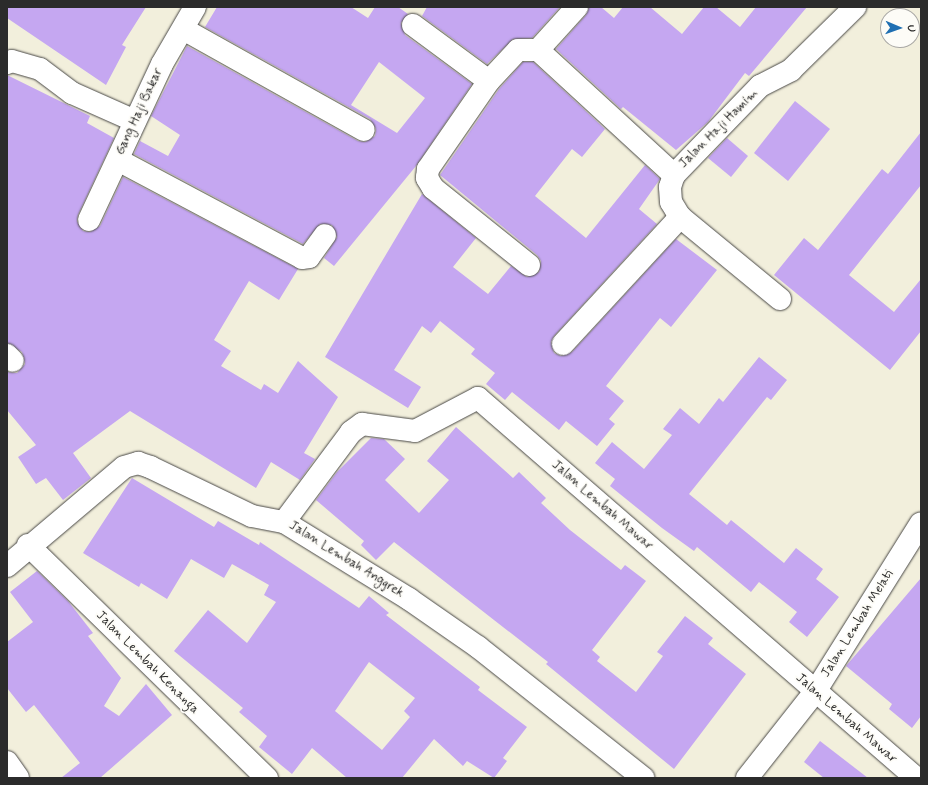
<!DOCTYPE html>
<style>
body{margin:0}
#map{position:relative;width:928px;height:785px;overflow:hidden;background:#f2efdc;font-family:Mynerve,sans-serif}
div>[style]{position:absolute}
.building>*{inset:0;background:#c5a7f1}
.roads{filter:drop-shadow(0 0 1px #494846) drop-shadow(0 0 1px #494846)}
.minor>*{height:22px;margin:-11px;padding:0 11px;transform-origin:11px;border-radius:11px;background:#fff}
span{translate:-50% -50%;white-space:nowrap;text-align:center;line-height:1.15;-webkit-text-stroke:3.5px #fdfcf7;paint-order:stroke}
.street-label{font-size:13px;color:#2b2b2b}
.frame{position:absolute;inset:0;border:8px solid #2b2b2b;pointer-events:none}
.north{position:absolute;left:880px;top:8px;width:40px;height:40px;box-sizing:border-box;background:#fdfcf7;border:1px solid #a9a8a5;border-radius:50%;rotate:92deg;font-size:11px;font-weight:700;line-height:16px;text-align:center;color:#2b2b2b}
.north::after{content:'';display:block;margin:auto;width:14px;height:18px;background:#1f6fb2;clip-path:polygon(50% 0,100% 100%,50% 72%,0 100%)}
</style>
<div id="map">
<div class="building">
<i style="clip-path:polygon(7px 7px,146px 7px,122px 45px,126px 47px,106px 85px,7px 18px)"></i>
<i style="clip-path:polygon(evenodd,217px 7px,351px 7px,368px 18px,375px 7px,398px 7px,408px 14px,401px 23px,405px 35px,472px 84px,416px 166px,334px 266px,324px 258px,337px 237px,332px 225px,320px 224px,303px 244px,134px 154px,140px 141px,168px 156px,180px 135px,151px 116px,187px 46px,358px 141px,365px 142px,375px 136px,376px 129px,370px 119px,205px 27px,217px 7px,379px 62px,425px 98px,397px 133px,351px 105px,379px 62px)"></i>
<i style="clip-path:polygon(427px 7px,560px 7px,532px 38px,513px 39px,487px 64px,422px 16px)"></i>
<i style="clip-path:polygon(589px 7px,601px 7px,614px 18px,623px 7px,650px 7px,682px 34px,704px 7px,716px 7px,740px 27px,756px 7px,807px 7px,749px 76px,745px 73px,708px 122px,676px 150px,623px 107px,621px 109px,556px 49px,586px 15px)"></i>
<i style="clip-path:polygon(523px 62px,533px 62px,605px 129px,582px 157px,572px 149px,535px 196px,586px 238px,645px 165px,660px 179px,639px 209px,657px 224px,554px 336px,551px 342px,554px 353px,561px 356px,572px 352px,676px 239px,717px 270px,671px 327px,660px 318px,606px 386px,624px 401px,609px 419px,615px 424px,597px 446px,566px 421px,559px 430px,512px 392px,505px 400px,486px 384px,495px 373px,471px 354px,475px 349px,440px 321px,431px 333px,422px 326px,394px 370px,421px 387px,408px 408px,325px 357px,422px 194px,476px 238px,453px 267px,488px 294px,511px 266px,527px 277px,539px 272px,541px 261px,537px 255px,440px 175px,499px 89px)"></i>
<i style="clip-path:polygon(7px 75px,90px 116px,87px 123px,114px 138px,78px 215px,77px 221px,83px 231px,90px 232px,100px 226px,123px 177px,298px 269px,279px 300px,249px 281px,214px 340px,231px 351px,221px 366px,261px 390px,264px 384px,278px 393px,298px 361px,338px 397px,304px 453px,315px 459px,300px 480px,271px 462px,256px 488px,130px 411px,73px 453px,91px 478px,63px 500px,46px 478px,36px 484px,18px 457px,36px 445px,7px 410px,7px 372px,17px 373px,25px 364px,22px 352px,7px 343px)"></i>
<i style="clip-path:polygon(795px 101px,830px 129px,788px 181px,754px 153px)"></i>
<i style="clip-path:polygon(921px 132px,921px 185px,849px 275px,894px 312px,921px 279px,921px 331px,890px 370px,774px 275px,804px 238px,818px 250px,882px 169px,888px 174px)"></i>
<i style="clip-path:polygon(727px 138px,748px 156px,731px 177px,708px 158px)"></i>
<i style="clip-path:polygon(759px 357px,787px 380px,771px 400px,767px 397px,689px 494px,727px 525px,731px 520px,784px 563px,796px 548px,823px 569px,816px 579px,839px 597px,807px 637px,789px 622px,797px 612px,759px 582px,751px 592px,697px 547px,694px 551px,662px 528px,610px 486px,615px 479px,595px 463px,612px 442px,644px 469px,672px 435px,663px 429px,680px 408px,699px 424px,719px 398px,723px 402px)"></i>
<i style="clip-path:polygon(456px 427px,513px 478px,519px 472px,546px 498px,541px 503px,570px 530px,621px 570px,625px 565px,646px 581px,592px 650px,600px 657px,597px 661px,636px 692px,663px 656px,657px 652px,685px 616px,713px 638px,708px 644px,746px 674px,674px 769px,546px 664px,548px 662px,394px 542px,376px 560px,361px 545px,364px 541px,316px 500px,337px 472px,371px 438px,384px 439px,405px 459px,385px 480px,419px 513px,449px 480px,427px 461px)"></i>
<i style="clip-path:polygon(evenodd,132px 478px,214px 527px,218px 521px,259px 545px,260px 542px,359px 608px,369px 596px,389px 613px,386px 615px,480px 687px,478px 690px,527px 727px,503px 758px,507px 761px,494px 778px,467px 761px,463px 766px,434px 739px,402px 778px,347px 778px,312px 748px,292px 774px,259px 747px,267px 736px,239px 712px,243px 708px,174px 651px,208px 610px,247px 643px,276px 602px,264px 595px,269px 585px,232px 564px,224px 578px,191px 559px,167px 599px,141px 583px,139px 587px,83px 553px,132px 478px,369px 662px,415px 698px,404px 711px,410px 717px,382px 750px,335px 711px,369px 662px)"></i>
<i style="clip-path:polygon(37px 571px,68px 601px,93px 633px,88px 636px,121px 678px,104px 706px,119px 716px,146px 684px,172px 715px,100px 778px,61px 778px,80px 763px,34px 705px,26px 712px,7px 688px,7px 642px,33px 622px,10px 592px)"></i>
<i style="clip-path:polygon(921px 578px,921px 716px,912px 728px,889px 709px,892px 704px,846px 666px)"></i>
<i style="clip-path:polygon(820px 741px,868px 778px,824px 778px,804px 762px)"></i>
</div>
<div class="roads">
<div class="minor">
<i style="left:413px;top:25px;width:94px;rotate:36.4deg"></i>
<i style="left:183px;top:29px;width:207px;rotate:29.2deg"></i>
<i style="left:538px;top:50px;width:58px;rotate:-47.8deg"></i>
<i style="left:7px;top:63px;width:5px;rotate:-22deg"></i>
<i style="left:12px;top:61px;width:29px;rotate:16deg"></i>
<i style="left:40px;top:69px;width:40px;rotate:37deg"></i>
<i style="left:72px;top:93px;width:69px;rotate:24deg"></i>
<i style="left:118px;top:160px;width:208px;rotate:28deg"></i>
<i style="left:302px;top:258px;width:7px;rotate:-8deg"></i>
<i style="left:309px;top:257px;width:27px;rotate:-54deg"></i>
<i style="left:89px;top:220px;width:172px;rotate:-64.9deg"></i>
<i style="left:162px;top:64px;width:66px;rotate:-59.9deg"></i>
<i style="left:529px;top:265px;width:123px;rotate:-141.3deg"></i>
<i style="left:433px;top:188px;width:12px;rotate:-121deg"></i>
<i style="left:427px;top:178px;width:9px;rotate:-84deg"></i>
<i style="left:428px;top:169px;width:107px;rotate:-55.3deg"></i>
<i style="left:489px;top:81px;width:42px;rotate:-46.9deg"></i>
<i style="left:518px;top:50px;width:20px"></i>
<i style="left:538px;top:50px;width:185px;rotate:42.6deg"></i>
<i style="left:780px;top:299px;width:129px;rotate:-140.6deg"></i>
<i style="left:680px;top:217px;width:17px;rotate:-121deg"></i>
<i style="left:671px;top:202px;width:15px;rotate:-94deg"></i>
<i style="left:670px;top:187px;width:13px;rotate:-72deg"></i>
<i style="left:674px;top:175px;width:124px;rotate:-46deg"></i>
<i style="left:760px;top:86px;width:35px;rotate:-27deg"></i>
<i style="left:791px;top:70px;width:90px;rotate:-44.5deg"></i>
<i style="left:563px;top:344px;width:173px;rotate:-47.3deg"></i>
<i style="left:7px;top:355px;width:8px;rotate:45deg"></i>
<i style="left:284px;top:522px;width:112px;rotate:-53.3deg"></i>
<i style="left:351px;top:432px;width:14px;rotate:-36deg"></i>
<i style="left:362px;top:424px;width:53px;rotate:7.5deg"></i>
<i style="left:415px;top:431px;width:71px;rotate:-27.6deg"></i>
<i style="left:478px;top:398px;width:580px;rotate:40.94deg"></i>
<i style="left:28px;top:545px;width:334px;rotate:44.3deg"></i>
<i style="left:7px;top:566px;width:153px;rotate:-40.2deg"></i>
<i style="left:124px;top:467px;width:15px;rotate:-16deg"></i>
<i style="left:138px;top:463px;width:13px;rotate:18deg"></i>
<i style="left:150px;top:467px;width:113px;rotate:25.7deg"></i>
<i style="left:252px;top:516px;width:33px;rotate:11deg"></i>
<i style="left:284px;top:522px;width:147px;rotate:31.6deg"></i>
<i style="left:409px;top:599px;width:84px;rotate:34.8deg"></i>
<i style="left:478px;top:647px;width:211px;rotate:38.4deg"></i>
<i style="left:7px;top:762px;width:19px;rotate:55deg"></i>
<i style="left:747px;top:778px;width:110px;rotate:-51.7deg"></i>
<i style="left:815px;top:692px;width:199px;rotate:-57.9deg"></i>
</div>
</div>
<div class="street-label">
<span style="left:140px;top:112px;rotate:-65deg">Gang Haji Bakar</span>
<span style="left:719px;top:129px;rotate:-45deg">Jalan Haji Hamim</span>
<span style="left:602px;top:506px;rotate:41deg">Jalan Lembah Mawar</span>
<span style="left:346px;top:560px;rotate:32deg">Jalan Lembah Anggrek</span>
<span style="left:858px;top:624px;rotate:-58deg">Jalan Lembah Melati</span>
<span style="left:147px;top:663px;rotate:45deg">Jalan Lembah Kenanga</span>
<span style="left:846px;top:719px;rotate:41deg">Jalan Lembah Mawar</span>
</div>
<div class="frame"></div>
<div class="north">U</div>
</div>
